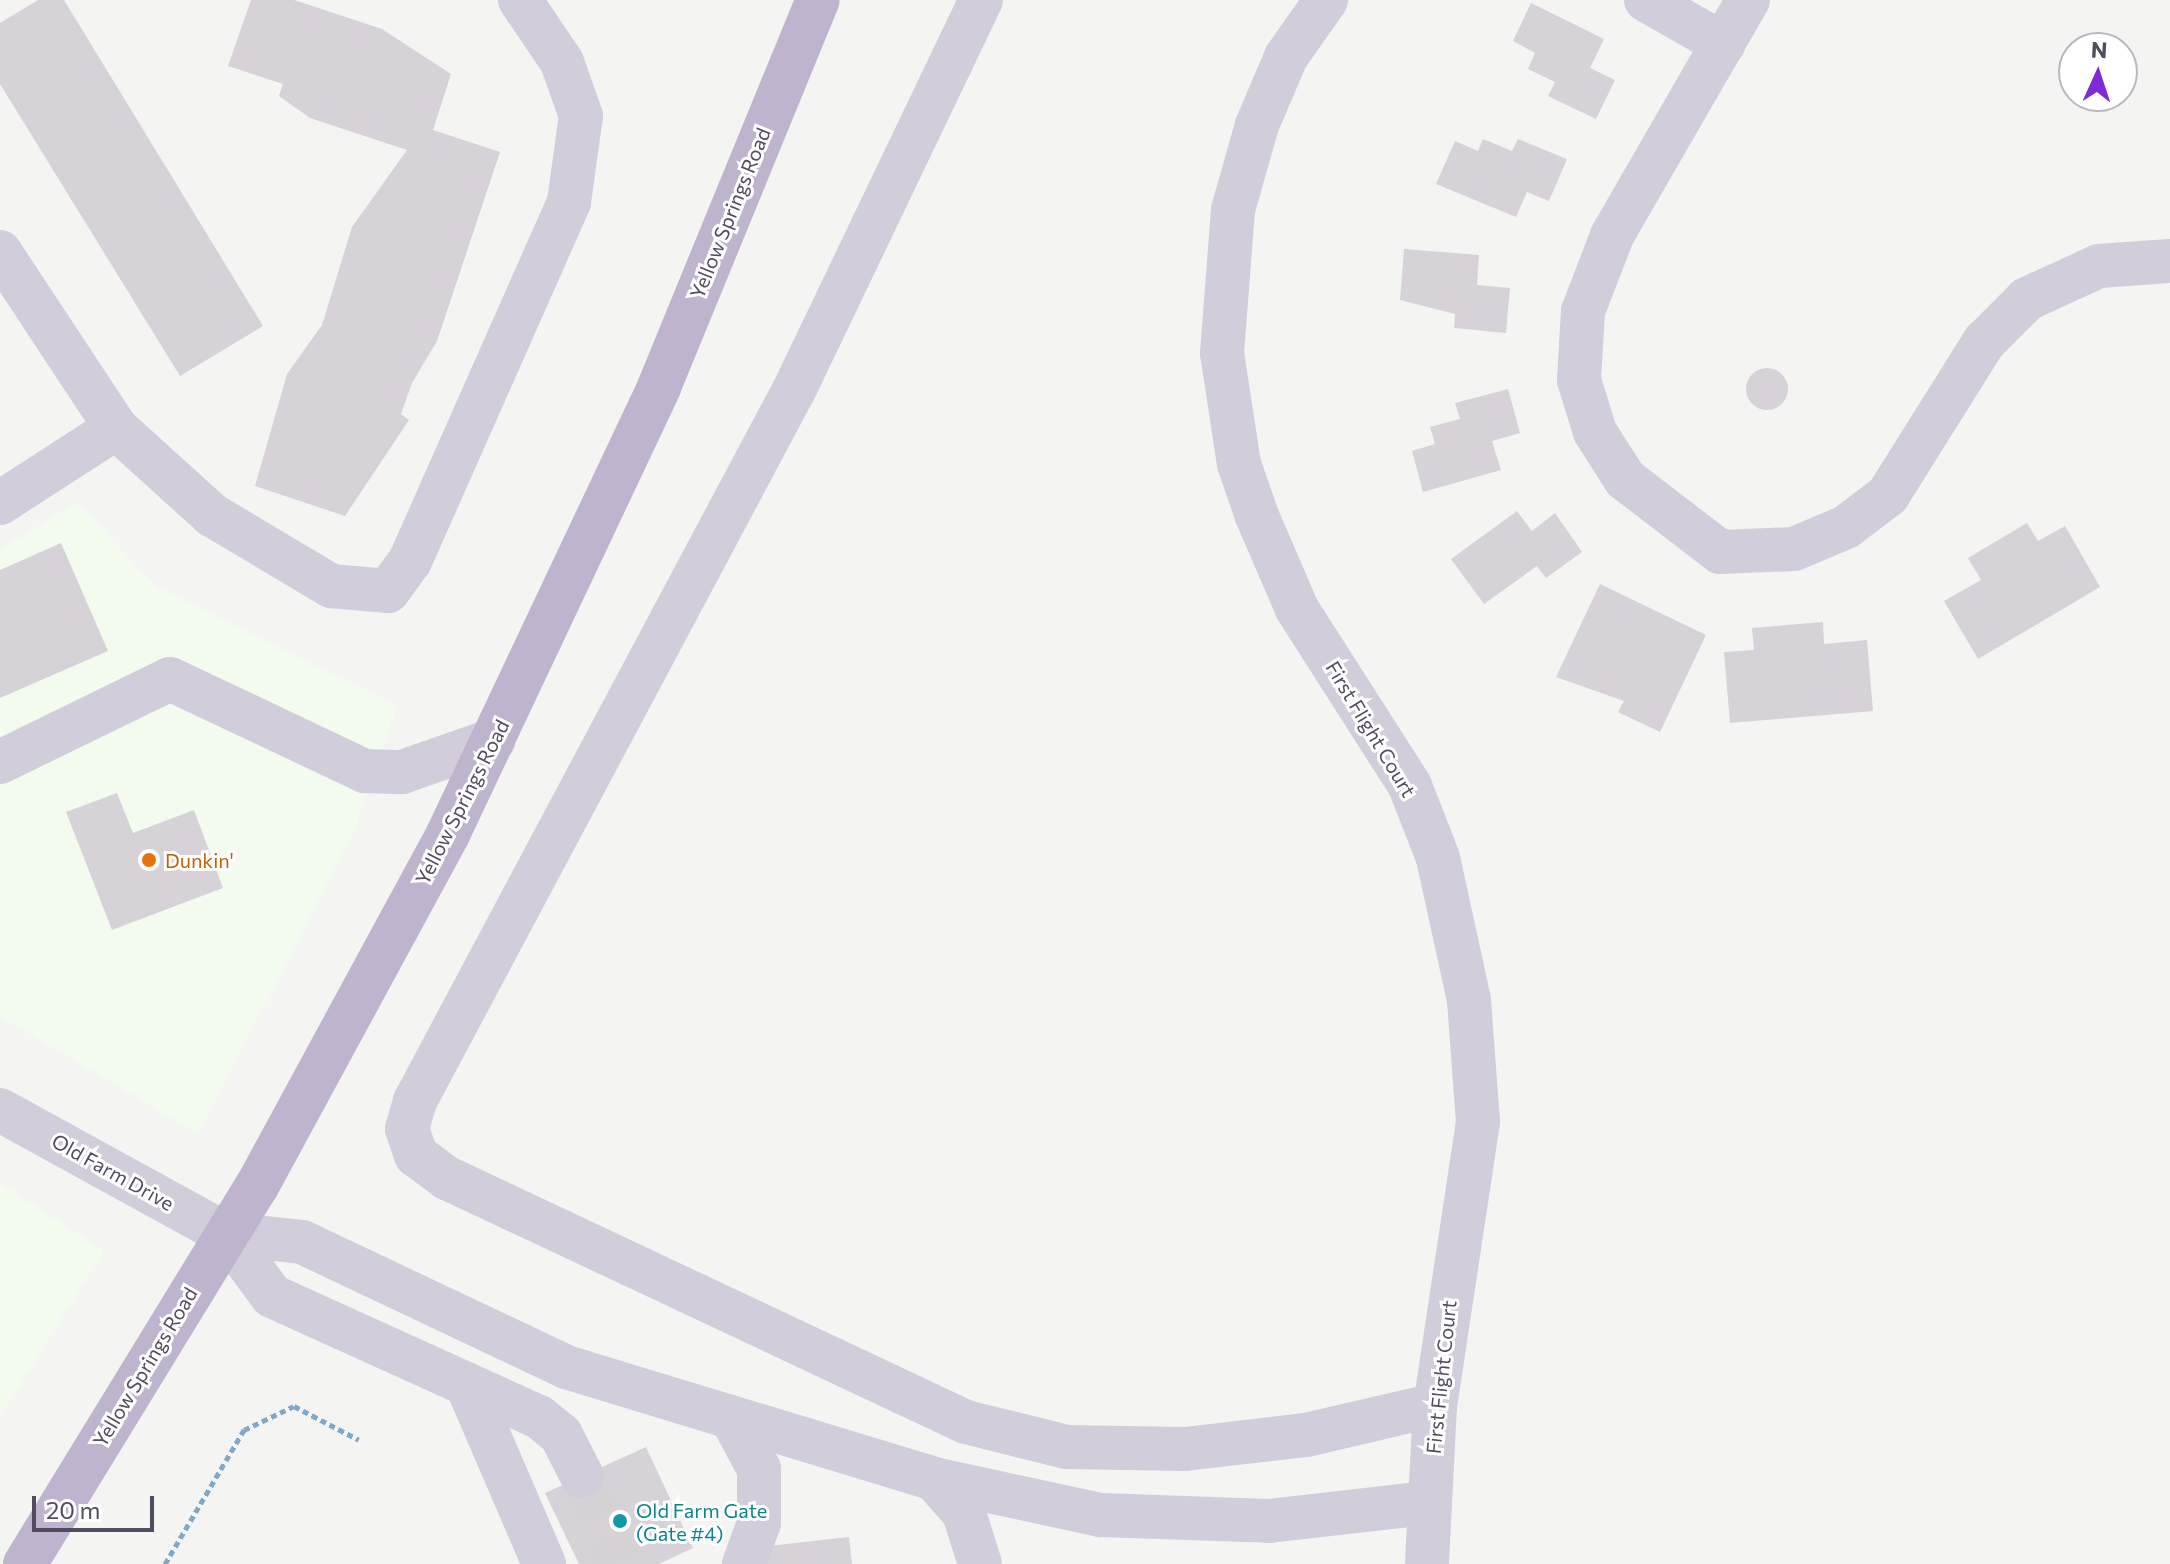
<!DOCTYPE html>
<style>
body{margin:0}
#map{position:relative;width:2170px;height:1564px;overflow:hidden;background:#f4f4f2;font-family:Commissioner,sans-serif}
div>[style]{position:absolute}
.commercial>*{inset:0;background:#f3fbee}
.building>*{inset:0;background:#d6d2d8}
.round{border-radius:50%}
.minor-tunnel>*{height:44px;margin-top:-22px;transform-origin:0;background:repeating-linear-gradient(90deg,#d4d2d4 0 44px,transparent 0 66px)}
.path>*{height:5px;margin-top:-2.5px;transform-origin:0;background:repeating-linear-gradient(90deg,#80a8c8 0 6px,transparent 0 10px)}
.minor>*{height:44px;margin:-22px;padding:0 22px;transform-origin:22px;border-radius:22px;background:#d2cdda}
.major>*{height:44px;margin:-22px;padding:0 22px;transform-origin:22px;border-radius:22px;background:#bfb4cd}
.dots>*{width:22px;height:22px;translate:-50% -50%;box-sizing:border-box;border:4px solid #fff;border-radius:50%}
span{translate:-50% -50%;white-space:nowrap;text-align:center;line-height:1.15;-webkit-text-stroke:6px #fff;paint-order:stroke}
.street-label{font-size:20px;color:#534b5e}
.food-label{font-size:20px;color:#c56008}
.left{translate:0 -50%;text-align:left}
.culture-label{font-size:20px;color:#0d838f}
.north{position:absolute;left:2058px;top:32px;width:80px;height:80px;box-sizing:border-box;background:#fff;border:2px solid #bab7bf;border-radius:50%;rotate:3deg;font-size:22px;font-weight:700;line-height:32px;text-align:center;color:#534b5e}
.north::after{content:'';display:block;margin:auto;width:28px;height:36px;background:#7f2ad5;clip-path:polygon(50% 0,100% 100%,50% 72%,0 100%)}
.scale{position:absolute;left:32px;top:1496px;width:122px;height:36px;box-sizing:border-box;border:4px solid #534b5e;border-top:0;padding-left:10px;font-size:24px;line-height:28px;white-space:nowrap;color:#534b5e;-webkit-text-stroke:6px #fff;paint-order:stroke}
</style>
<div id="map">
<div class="commercial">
<i style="clip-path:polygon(76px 502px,158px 588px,397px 705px,355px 829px,198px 1134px,0 1016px,0 550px)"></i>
<i style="clip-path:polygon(0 1183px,104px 1251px,0 1417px)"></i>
</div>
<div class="building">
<i style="clip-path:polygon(38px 0,64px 0,263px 326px,180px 376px,0 84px,0 23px)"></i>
<i style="clip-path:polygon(251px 0,294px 0,382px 29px,451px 74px,433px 130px,500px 152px,437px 341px,412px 383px,401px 414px,409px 420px,345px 516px,255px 486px,287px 374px,322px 325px,352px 227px,407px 150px,310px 118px,279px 96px,283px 84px,228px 66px)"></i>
<i style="clip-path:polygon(1531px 3px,1604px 39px,1590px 68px,1615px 80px,1596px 119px,1548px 96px,1555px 82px,1528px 69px,1535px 53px,1513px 41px)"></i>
<i style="clip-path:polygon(1483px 139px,1512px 151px,1518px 139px,1567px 159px,1549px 201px,1527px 192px,1516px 217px,1436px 184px,1455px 141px,1478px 151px)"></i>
<i style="clip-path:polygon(1404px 249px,1479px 255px,1477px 285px,1510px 288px,1506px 333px,1454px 328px,1455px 314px,1400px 300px)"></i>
<i class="round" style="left:1746px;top:368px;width:42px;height:42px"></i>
<i style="clip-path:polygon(1508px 389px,1520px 433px,1492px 441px,1501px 470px,1423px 492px,1412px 451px,1435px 444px,1430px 427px,1460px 419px,1455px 403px)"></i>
<i style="clip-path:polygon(1517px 511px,1532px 531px,1555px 513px,1582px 552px,1546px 578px,1537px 566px,1484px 604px,1451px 559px)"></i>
<i style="clip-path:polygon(2027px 523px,2038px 541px,2065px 526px,2100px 587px,1978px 659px,1944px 601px,1981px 580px,1968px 558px)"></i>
<i style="clip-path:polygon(61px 543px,108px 651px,0 698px,0 570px)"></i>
<i style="clip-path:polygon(1600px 584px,1706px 635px,1660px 732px,1618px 712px,1624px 701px,1556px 677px)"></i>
<i style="clip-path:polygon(1823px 622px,1824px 644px,1867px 640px,1873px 711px,1730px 723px,1724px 652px,1754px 650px,1752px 628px)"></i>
<i style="clip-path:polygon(117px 793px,133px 833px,194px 810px,223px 888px,112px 930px,66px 812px)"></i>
<i style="clip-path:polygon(646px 1447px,693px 1548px,659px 1564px,579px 1564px,545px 1493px)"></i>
<i style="clip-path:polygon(849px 1537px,852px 1564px,762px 1564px,760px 1547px)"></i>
</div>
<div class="minor-tunnel">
<i style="left:582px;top:1476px;width:95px;rotate:67.2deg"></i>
</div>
<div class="path">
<i style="left:165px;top:1564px;width:156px;rotate:-59.5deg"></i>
<i style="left:244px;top:1430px;width:55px;rotate:-25.6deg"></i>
<i style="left:294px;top:1406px;width:73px;rotate:27.6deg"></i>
</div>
<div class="minor">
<i style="left:981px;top:0;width:433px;rotate:115.6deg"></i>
<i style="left:794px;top:390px;width:806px;rotate:118.06deg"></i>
<i style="left:415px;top:1101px;width:29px;rotate:106deg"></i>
<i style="left:407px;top:1129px;width:28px;rotate:71deg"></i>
<i style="left:416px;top:1155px;width:39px;rotate:37deg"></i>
<i style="left:447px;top:1178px;width:573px;rotate:25.18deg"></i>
<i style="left:966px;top:1422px;width:103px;rotate:14deg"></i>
<i style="left:1066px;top:1447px;width:119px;rotate:1deg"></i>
<i style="left:1185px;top:1449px;width:122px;rotate:-6.6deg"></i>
<i style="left:1306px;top:1435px;width:132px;rotate:-13.1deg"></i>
<i style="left:1326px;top:0;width:70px;rotate:125.1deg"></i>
<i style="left:1286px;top:57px;width:74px;rotate:113.1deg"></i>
<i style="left:1257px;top:125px;width:88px;rotate:105.8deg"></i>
<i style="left:1233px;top:210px;width:143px;rotate:94.4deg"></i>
<i style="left:1222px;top:353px;width:112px;rotate:81.3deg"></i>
<i style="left:1239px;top:464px;width:55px;rotate:70.9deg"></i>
<i style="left:1257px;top:516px;width:101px;rotate:66.7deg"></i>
<i style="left:1297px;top:609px;width:210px;rotate:57.4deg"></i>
<i style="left:1410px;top:786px;width:77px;rotate:68.7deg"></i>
<i style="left:1438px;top:858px;width:145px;rotate:77.7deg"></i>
<i style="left:1469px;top:1000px;width:122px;rotate:85.8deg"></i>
<i style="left:1478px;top:1122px;width:286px;rotate:98.6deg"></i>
<i style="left:1435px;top:1405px;width:159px;rotate:92.9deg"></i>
<i style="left:1646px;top:0;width:89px;rotate:29.7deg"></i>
<i style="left:1748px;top:0;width:272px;rotate:120deg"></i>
<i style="left:1612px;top:236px;width:80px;rotate:111.1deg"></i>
<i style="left:1583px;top:311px;width:69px;rotate:93.3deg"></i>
<i style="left:1579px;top:380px;width:54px;rotate:72.9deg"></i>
<i style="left:1595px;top:432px;width:56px;rotate:57.4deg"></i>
<i style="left:1625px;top:479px;width:120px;rotate:37.5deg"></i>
<i style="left:1720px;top:552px;width:74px;rotate:-2.3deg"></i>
<i style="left:1794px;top:549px;width:56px;rotate:-22.9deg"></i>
<i style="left:1846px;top:527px;width:53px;rotate:-37.3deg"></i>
<i style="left:1888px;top:495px;width:181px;rotate:-57.9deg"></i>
<i style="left:1984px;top:342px;width:61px;rotate:-45deg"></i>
<i style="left:2027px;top:299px;width:79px;rotate:-24.6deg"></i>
<i style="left:2099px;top:266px;width:71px;rotate:-4deg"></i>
<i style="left:0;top:252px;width:211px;rotate:56.6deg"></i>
<i style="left:116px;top:428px;width:130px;rotate:42.2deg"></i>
<i style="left:212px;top:515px;width:139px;rotate:30.8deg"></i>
<i style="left:331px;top:586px;width:57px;rotate:5deg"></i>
<i style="left:388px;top:591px;width:37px;rotate:-54deg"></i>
<i style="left:410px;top:561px;width:393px;rotate:-66.1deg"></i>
<i style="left:569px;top:202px;width:87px;rotate:-82.1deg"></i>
<i style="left:581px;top:116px;width:57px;rotate:-109.4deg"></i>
<i style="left:562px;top:62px;width:75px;rotate:-124.1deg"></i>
<i style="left:0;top:503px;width:138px;rotate:-32.9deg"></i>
<i style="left:0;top:762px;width:189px;rotate:-26deg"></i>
<i style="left:170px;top:679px;width:216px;rotate:25.3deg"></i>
<i style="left:365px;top:771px;width:37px;rotate:2deg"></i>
<i style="left:402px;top:772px;width:97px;rotate:-19.2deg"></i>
<i style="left:0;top:1110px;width:258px;rotate:28.8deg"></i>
<i style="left:226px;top:1234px;width:76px;rotate:6deg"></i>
<i style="left:302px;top:1242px;width:292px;rotate:25.3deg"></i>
<i style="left:566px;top:1367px;width:385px;rotate:16.9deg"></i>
<i style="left:934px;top:1479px;width:171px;rotate:12.2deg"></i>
<i style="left:1101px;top:1515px;width:168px;rotate:2deg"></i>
<i style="left:1269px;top:1521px;width:160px;rotate:-6.5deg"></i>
<i style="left:226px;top:1234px;width:77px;rotate:53.4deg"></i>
<i style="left:272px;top:1296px;width:293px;rotate:24.4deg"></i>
<i style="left:539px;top:1417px;width:28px;rotate:39deg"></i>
<i style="left:561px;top:1435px;width:46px;rotate:62.9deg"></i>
<i style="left:467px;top:1385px;width:195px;rotate:66.7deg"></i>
<i style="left:731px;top:1417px;width:59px;rotate:61.7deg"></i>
<i style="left:759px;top:1469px;width:54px;rotate:90deg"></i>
<i style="left:759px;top:1523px;width:44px;rotate:110.1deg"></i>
<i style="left:934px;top:1479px;width:45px;rotate:48.6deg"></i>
<i style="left:964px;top:1513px;width:53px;rotate:72.6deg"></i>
</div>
<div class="major">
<i style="left:25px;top:1564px;width:444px;rotate:-58.5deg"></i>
<i style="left:257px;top:1186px;width:400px;rotate:-61.5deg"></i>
<i style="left:448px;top:834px;width:494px;rotate:-64.7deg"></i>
<i style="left:659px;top:387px;width:418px;rotate:-67.7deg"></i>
</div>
<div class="dots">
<i style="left:149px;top:860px;background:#e8710a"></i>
<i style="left:620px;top:1521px;background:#0f9aa8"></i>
</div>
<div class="street-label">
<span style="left:730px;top:213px;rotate:-68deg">Yellow Springs Road</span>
<span style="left:1371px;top:729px;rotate:59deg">First Flight Court</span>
<span style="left:462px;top:802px;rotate:-63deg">Yellow Springs Road</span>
<span style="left:113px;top:1172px;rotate:29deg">Old Farm Drive</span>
<span style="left:145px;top:1367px;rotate:-59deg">Yellow Springs Road</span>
<span style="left:1441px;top:1377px;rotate:-84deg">First Flight Court</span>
</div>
<div class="food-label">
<span class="left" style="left:165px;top:860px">Dunkin'</span>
</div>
<div class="culture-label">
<span class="left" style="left:636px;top:1522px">Old Farm Gate<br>(Gate #4)</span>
</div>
<div class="north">N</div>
<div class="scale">20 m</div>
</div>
